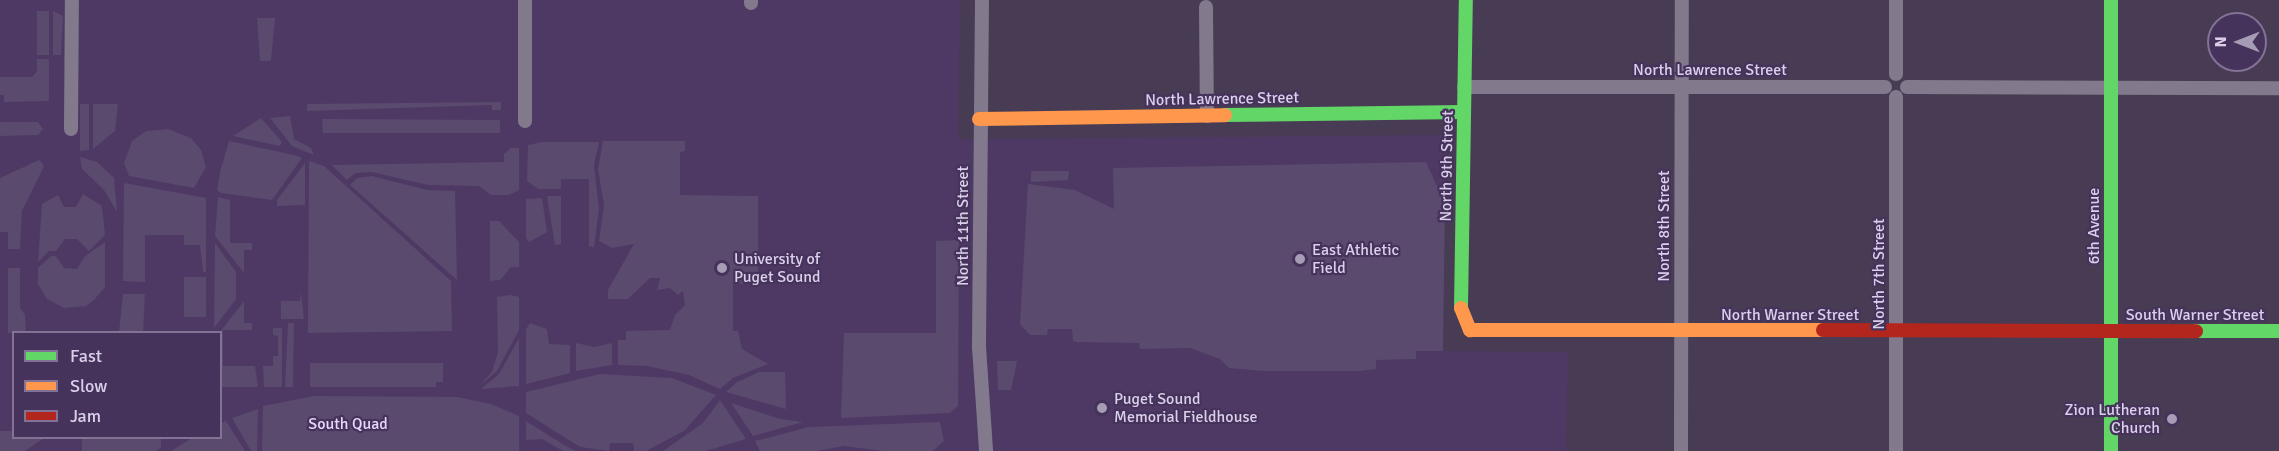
<!DOCTYPE html>
<style>
body{margin:0}
#map{position:relative;width:2279px;height:451px;overflow:hidden;background:#473c53;font-family:Signika,sans-serif}
div>[style]{position:absolute}
.built>*{inset:0;background:#4e3965}
.green>*{inset:0;background:#5a4a6e}
.street>*{height:14px;margin:-7px;padding:0 7px;transform-origin:7px;border-radius:7px;background:#827a8c}
.fast>*{height:14px;margin:-7px;padding:0 7px;transform-origin:7px;border-radius:7px;background:#63d668}
.slow>*{height:14px;margin:-7px;padding:0 7px;transform-origin:7px;border-radius:7px;background:#ff974d}
.jam>*{height:14px;margin:-7px;padding:0 7px;transform-origin:7px;border-radius:7px;background:#b3261e}
.dots>*{width:16px;height:16px;translate:-50% -50%;box-sizing:border-box;border:3px solid #46335c;border-radius:50%}
span{translate:-50% -50%;white-space:nowrap;text-align:center;line-height:1.15;-webkit-text-stroke:4.5px #46335c;paint-order:stroke}
.street-label{font-size:16px;color:#dbd0ea}
.poi-label{font-size:16px;color:#dbd0ea}
.left{translate:0 -50%;text-align:left}
.right{translate:-100% -50%;text-align:right}
.park-label{font-size:16px;color:#e8d9fc}
.legend{position:absolute;left:12px;top:331px;width:210px;height:108px;box-sizing:border-box;background:#46335c;border:2px solid #827295;margin:0;padding:8px 10px;list-style:none;font-size:18px;color:#dbd0ea}
.legend li{display:flex;align-items:center;gap:12px;height:30px}
.legend b{width:30px;border:2px solid #827295}
.north{position:absolute;left:2207px;top:12px;width:60px;height:60px;box-sizing:border-box;background:#46335c;border:2px solid #827295;border-radius:50%;rotate:270deg;font-size:16px;font-weight:700;line-height:24px;text-align:center;color:#dbd0ea}
.north::after{content:'';display:block;margin:auto;width:21px;height:27px;background:#a79cb5;clip-path:polygon(50% 0,100% 100%,50% 72%,0 100%)}
</style>
<div id="map">
<div class="built">
<i style="clip-path:polygon(evenodd,0 0,960px 0,958px 139px,1445px 135px,1443px 351px,1568px 352px,1566px 451px,0 451px,0 0,14px 332px,220px 332px,220px 438px,14px 438px,14px 332px)"></i>
</div>
<div class="green">
<i style="clip-path:polygon(37px 11px,49px 11px,49px 55px,37px 55px)"></i>
<i style="clip-path:polygon(53px 11px,63px 16px,61px 55px,53px 55px)"></i>
<i style="clip-path:polygon(257px 18px,275px 18px,271px 61px,260px 61px)"></i>
<i style="clip-path:polygon(37px 59px,49px 59px,49px 101px,4px 102px,4px 95px,0 95px,0 77px,32px 77px,37px 71px)"></i>
<i style="clip-path:polygon(501px 102px,501px 110px,492px 110px,492px 105px,307px 111px,307px 104px)"></i>
<i style="clip-path:polygon(80px 104px,89px 104px,89px 150px,80px 151px)"></i>
<i style="clip-path:polygon(93px 104px,118px 104px,115px 131px,93px 149px)"></i>
<i style="clip-path:polygon(290px 116px,294px 139px,311px 148px,314px 155px,292px 146px,270px 118px)"></i>
<i style="clip-path:polygon(261px 118px,282px 142px,280px 146px,233px 136px)"></i>
<i style="clip-path:polygon(322px 119px,500px 120px,500px 133px,323px 133px)"></i>
<i style="clip-path:polygon(0 122px,38px 122px,43px 129px,38px 135px,0 136px)"></i>
<i style="clip-path:polygon(168px 129px,191px 138px,201px 150px,206px 167px,194px 188px,129px 176px,124px 163px,132px 141px,146px 131px)"></i>
<i style="clip-path:polygon(229px 141px,294px 155px,302px 158px,272px 200px,221px 193px,217px 190px,220px 172px)"></i>
<i style="clip-path:polygon(603px 141px,685px 141px,685px 151px,680px 152px,680px 195px,758px 196px,758px 283px,733px 284px,733px 331px,738px 331px,742px 349px,768px 364px,733px 378px,720px 389px,689px 375px,647px 366px,618px 365px,618px 340px,626px 340px,626px 331px,670px 330px,675px 315px,685px 305px,683px 291px,678px 295px,670px 288px,657px 290px,660px 278px,650px 278px,628px 299px,608px 299px,608px 290px,634px 244px,612px 248px,599px 241px,604px 205px,598px 169px)"></i>
<i style="clip-path:polygon(542px 142px,599px 142px,594px 165px,599px 209px,594px 247px,589px 246px,589px 179px,561px 179px,561px 189px,538px 189px,527px 181px,528px 145px)"></i>
<i style="clip-path:polygon(511px 148px,519px 148px,519px 190px,509px 195px,491px 195px,479px 186px,428px 185px,372px 172px,355px 173px,347px 180px,332px 165px,504px 162px,504px 154px)"></i>
<i style="clip-path:polygon(80px 157px,97px 162px,114px 178px,117px 212px,104px 190px,82px 169px)"></i>
<i style="clip-path:polygon(39px 160px,44px 166px,22px 211px,20px 249px,8px 249px,8px 232px,0 232px,0 178px)"></i>
<i style="clip-path:polygon(309px 161px,324px 166px,451px 281px,452px 331px,308px 333px)"></i>
<i style="clip-path:polygon(1426px 162px,1445px 204px,1443px 351px,1416px 351px,1416px 359px,1376px 360px,1376px 369px,1360px 371px,1264px 371px,1229px 368px,1220px 359px,1190px 348px,1140px 349px,1139px 343px,1076px 342px,1073px 341px,1072px 329px,1048px 329px,1047px 335px,1030px 335px,1020px 324px,1028px 184px,1075px 190px,1114px 209px,1113px 168px)"></i>
<i style="clip-path:polygon(305px 163px,305px 205px,277px 206px,277px 200px)"></i>
<i style="clip-path:polygon(1031px 171px,1069px 171px,1068px 180px,1031px 182px)"></i>
<i style="clip-path:polygon(372px 176px,427px 190px,455px 191px,457px 280px,350px 185px,357px 178px)"></i>
<i style="clip-path:polygon(124px 183px,206px 198px,206px 272px,203px 272px,200px 245px,184px 245px,184px 235px,145px 235px,145px 282px,123px 281px)"></i>
<i style="clip-path:polygon(83px 194px,102px 206px,105px 235px,89px 251px,77px 239px,65px 239px,56px 251px,49px 251px,38px 262px,42px 204px,58px 195px,64px 207px,76px 207px)"></i>
<i style="clip-path:polygon(547px 196px,561px 196px,561px 244px,555px 245px)"></i>
<i style="clip-path:polygon(218px 197px,230px 200px,230px 243px,252px 243px,252px 250px,244px 250px,244px 273px,215px 236px)"></i>
<i style="clip-path:polygon(542px 198px,547px 232px,529px 242px,526px 238px,526px 199px)"></i>
<i style="clip-path:polygon(490px 221px,499px 221px,519px 242px,519px 267px,511px 267px,500px 280px,490px 281px)"></i>
<i style="clip-path:polygon(959px 240px,958px 406px,950px 413px,841px 418px,844px 333px,936px 333px,936px 241px)"></i>
<i style="clip-path:polygon(105px 242px,105px 287px,94px 300px,86px 306px,64px 308px,47px 299px,38px 284px,38px 268px,51px 256px,56px 256px,64px 268px,77px 269px,85px 256px)"></i>
<i style="clip-path:polygon(215px 243px,236px 272px,236px 299px,214px 328px)"></i>
<i style="clip-path:polygon(8px 268px,20px 268px,20px 308px,25px 315px,26px 332px,8px 333px)"></i>
<i style="clip-path:polygon(184px 277px,206px 277px,206px 317px,184px 317px)"></i>
<i style="clip-path:polygon(301px 292px,304px 319px,281px 319px,281px 301px,300px 301px)"></i>
<i style="clip-path:polygon(123px 294px,145px 294px,143px 332px,119px 332px)"></i>
<i style="clip-path:polygon(510px 295px,519px 297px,519px 330px,497px 371px,480px 385px,492px 372px,498px 352px,497px 297px)"></i>
<i style="clip-path:polygon(244px 301px,244px 323px,252px 323px,252px 330px,223px 330px,223px 366px,255px 366px,258px 387px,221px 387px,220px 332px)"></i>
<i style="clip-path:polygon(288px 323px,294px 323px,293px 387px,285px 387px)"></i>
<i style="clip-path:polygon(530px 323px,547px 329px,549px 344px,570px 345px,570px 373px,526px 384px,526px 329px)"></i>
<i style="clip-path:polygon(273px 328px,282px 328px,282px 387px,264px 387px,263px 366px,273px 366px,273px 356px,278px 356px,278px 336px,273px 335px)"></i>
<i style="clip-path:polygon(519px 338px,519px 386px,481px 389px,499px 374px)"></i>
<i style="clip-path:polygon(576px 343px,594px 347px,612px 343px,612px 365px,576px 371px)"></i>
<i style="clip-path:polygon(997px 361px,1017px 361px,1011px 390px,998px 390px)"></i>
<i style="clip-path:polygon(310px 363px,443px 363px,443px 382px,436px 382px,436px 387px,310px 387px)"></i>
<i style="clip-path:polygon(759px 372px,785px 372px,786px 409px,726px 392px,737px 382px)"></i>
<i style="clip-path:polygon(600px 374px,672px 378px,716px 395px,684px 431px,646px 451px,634px 451px,633px 443px,610px 443px,609px 451px,580px 447px,526px 413px,526px 392px)"></i>
<i style="clip-path:polygon(314px 396px,457px 397px,491px 404px,519px 416px,519px 451px,262px 451px,263px 406px)"></i>
<i style="clip-path:polygon(720px 400px,746px 439px,706px 451px,663px 451px,703px 423px)"></i>
<i style="clip-path:polygon(731px 403px,780px 419px,803px 422px,753px 436px)"></i>
<i style="clip-path:polygon(258px 409px,257px 451px,251px 451px,232px 418px)"></i>
<i style="clip-path:polygon(226px 421px,245px 451px,171px 451px,192px 438px,220px 438px,221px 423px)"></i>
<i style="clip-path:polygon(526px 421px,564px 445px,576px 451px,563px 451px,542px 439px,526px 440px)"></i>
<i style="clip-path:polygon(940px 422px,944px 441px,933px 451px,883px 451px,844px 446px,817px 451px,760px 451px,755px 441px,809px 427px)"></i>
<i style="clip-path:polygon(0 431px,13px 431px,14px 438px,44px 438px,25px 451px,0 451px)"></i>
<i style="clip-path:polygon(82px 438px,157px 438px,161px 439px,161px 448px,156px 451px,82px 451px)"></i>
</div>
<div class="street">
<i style="left:751px;top:0;width:3px;rotate:90deg"></i>
<i style="left:982px;top:0;width:347px;rotate:90.5deg"></i>
<i style="left:979px;top:347px;width:104px;rotate:86.1deg"></i>
<i style="left:1206px;top:7px;width:109px;rotate:89.5deg"></i>
<i style="left:1896px;top:74px;width:74px;rotate:-90deg"></i>
<i style="left:1464px;top:87px;width:421px"></i>
<i style="left:1907px;top:87px;width:372px;rotate:0.2deg"></i>
<i style="left:525px;top:121px;width:121px;rotate:-90deg"></i>
<i style="left:71px;top:129px;width:129px;rotate:-89.6deg"></i>
<i style="left:1681px;top:451px;width:451px;rotate:-89.9deg"></i>
<i style="left:1896px;top:451px;width:354px;rotate:-90deg"></i>
</div>
<div class="fast">
<i style="left:2111px;top:0;width:451px;rotate:90deg"></i>
<i style="left:1225px;top:115px;width:239px;rotate:-0.7deg"></i>
<i style="left:1461px;top:308px;width:308px;rotate:-89.1deg"></i>
<i style="left:2196px;top:331px;width:83px"></i>
</div>
<div class="slow">
<i style="left:979px;top:119px;width:246px;rotate:-0.9deg"></i>
<i style="left:1461px;top:308px;width:24px;rotate:68deg"></i>
<i style="left:1470px;top:330px;width:353px"></i>
</div>
<div class="jam">
<i style="left:1823px;top:330px;width:373px;rotate:0.2deg"></i>
</div>
<div class="dots">
<i style="left:1300px;top:259px;background:#a79cb5"></i>
<i style="left:722px;top:268px;background:#a79cb5"></i>
<i style="left:1102px;top:408px;background:#a79cb5"></i>
<i style="left:2172px;top:419px;background:#a79cb5"></i>
</div>
<div class="street-label">
<span style="left:1710px;top:70px">North Lawrence Street</span>
<span style="left:1222px;top:99px;rotate:-1deg">North Lawrence Street</span>
<span style="left:1447px;top:166px;rotate:-89deg">North 9th Street</span>
<span style="left:963px;top:226px;rotate:-90deg">North 11th Street</span>
<span style="left:1664px;top:226px;rotate:-90deg">North 8th Street</span>
<span style="left:2094px;top:226px;rotate:-90deg">6th Avenue</span>
<span style="left:1879px;top:274px;rotate:-90deg">North 7th Street</span>
<span style="left:1790px;top:315px">North Warner Street</span>
<span style="left:2195px;top:315px">South Warner Street</span>
</div>
<div class="poi-label">
<span class="left" style="left:1312px;top:259px">East Athletic<br>Field</span>
<span class="left" style="left:734px;top:268px">University of<br>Puget Sound</span>
<span class="left" style="left:1114px;top:408px">Puget Sound<br>Memorial Fieldhouse</span>
<span class="right" style="left:2160px;top:419px">Zion Lutheran<br>Church</span>
</div>
<div class="park-label">
<span style="left:348px;top:424px">South Quad</span>
</div>
<ul class="legend">
<li><b style="height:8px;background:#63d668"></b>Fast</li>
<li><b style="height:8px;background:#ff974d"></b>Slow</li>
<li><b style="height:8px;background:#b3261e"></b>Jam</li>
</ul>
<div class="north">N</div>
</div>
